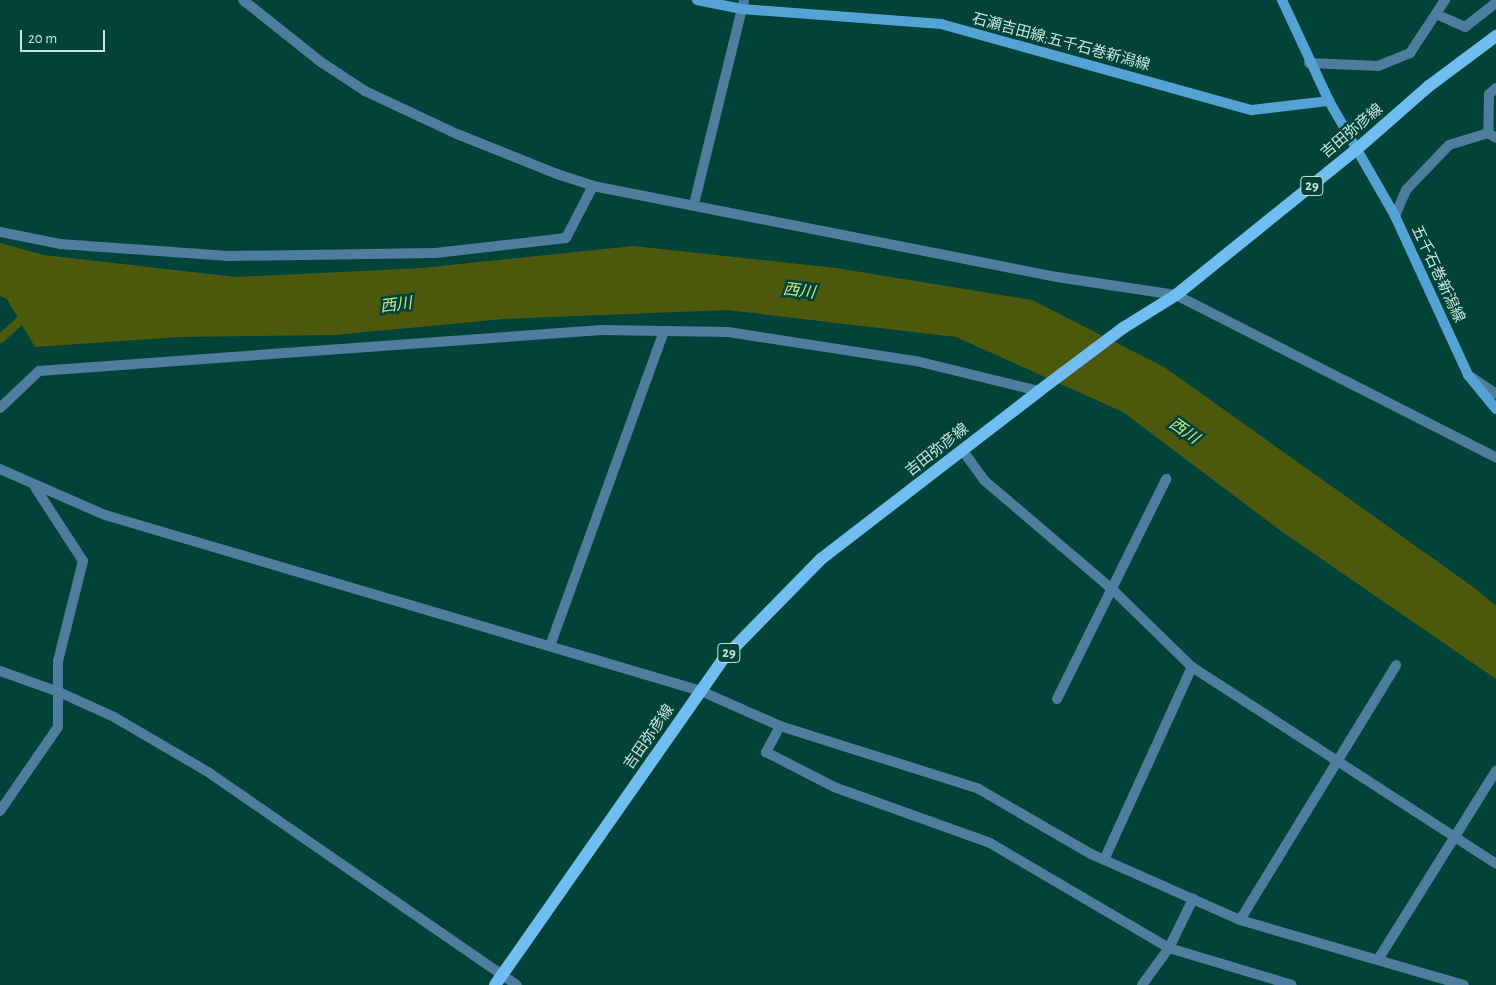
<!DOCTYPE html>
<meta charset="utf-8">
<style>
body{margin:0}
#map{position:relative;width:1496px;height:985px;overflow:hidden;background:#014339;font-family:"Alegreya Sans","Noto Sans JP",sans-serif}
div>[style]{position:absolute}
.water>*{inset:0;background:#4c590c}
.stream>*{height:9px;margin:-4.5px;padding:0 4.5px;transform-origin:4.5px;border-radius:4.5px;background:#4c590c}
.street>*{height:10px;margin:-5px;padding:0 5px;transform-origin:5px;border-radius:5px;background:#4f7d9d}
.secondary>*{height:10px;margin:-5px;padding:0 5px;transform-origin:5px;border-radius:5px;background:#55a3d5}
.primary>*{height:12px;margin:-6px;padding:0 6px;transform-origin:6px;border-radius:6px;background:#70bef1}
span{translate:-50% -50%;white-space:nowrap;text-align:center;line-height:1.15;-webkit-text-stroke:5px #014339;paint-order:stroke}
.shield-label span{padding:1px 4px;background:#014339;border:1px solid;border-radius:4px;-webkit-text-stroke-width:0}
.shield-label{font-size:14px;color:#cae6df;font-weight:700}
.street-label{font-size:15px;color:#cae6df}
.water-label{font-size:16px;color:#d0e582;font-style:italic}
.scale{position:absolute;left:20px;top:30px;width:85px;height:22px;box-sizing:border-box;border:2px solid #cae6df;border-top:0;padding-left:6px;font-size:15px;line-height:18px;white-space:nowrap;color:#cae6df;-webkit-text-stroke:4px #014339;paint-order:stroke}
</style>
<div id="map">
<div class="water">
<i style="clip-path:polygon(0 243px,44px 255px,236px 277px,422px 268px,633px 246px,836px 268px,1032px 300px,1164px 367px,1476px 589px,1496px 606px,1496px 679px,1281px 531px,1123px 412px,956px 337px,727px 310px,504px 319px,334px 335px,179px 337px,35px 347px,7px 299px,0 296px)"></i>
</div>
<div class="stream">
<i style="left:0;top:338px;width:36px;rotate:-42deg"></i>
</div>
<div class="street">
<i style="left:243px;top:0;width:100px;rotate:38.5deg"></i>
<i style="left:321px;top:62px;width:53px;rotate:33.4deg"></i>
<i style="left:365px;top:91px;width:102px;rotate:25.1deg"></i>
<i style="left:457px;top:134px;width:108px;rotate:21.8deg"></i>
<i style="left:557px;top:174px;width:38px;rotate:18deg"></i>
<i style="left:593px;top:186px;width:473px;rotate:11.1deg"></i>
<i style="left:1057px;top:277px;width:120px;rotate:8.6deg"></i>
<i style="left:1176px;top:295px;width:359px;rotate:26.9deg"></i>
<i style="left:1436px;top:14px;width:32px;rotate:24deg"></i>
<i style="left:1465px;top:27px;width:39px;rotate:-38deg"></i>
<i style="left:1309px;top:63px;width:69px;rotate:2.5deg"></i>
<i style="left:1378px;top:66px;width:35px;rotate:-22deg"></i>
<i style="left:1410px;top:53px;width:64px;rotate:-56.6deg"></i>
<i style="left:1496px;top:88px;width:9px;rotate:139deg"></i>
<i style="left:1489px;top:94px;width:39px;rotate:91deg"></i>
<i style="left:1488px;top:133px;width:9px;rotate:32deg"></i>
<i style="left:694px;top:204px;width:210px;rotate:-76.2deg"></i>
<i style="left:1395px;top:216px;width:28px;rotate:-67deg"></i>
<i style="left:1406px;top:190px;width:62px;rotate:-46.3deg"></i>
<i style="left:1449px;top:145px;width:41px;rotate:-17.1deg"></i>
<i style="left:0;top:232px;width:61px;rotate:11.3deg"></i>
<i style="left:60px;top:244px;width:169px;rotate:4.1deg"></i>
<i style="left:229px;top:256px;width:207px;rotate:-0.8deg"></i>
<i style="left:436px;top:253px;width:131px;rotate:-6.6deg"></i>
<i style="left:566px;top:238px;width:59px;rotate:-62.6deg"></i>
<i style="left:1471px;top:377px;width:30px;rotate:34deg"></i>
<i style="left:0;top:408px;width:54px;rotate:-43.5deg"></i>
<i style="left:39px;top:371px;width:564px;rotate:-4.17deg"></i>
<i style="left:602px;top:330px;width:126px;rotate:0.9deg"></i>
<i style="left:728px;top:332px;width:190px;rotate:8.8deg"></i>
<i style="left:916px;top:361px;width:127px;rotate:13.7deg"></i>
<i style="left:963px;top:451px;width:37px;rotate:54deg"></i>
<i style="left:985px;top:481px;width:167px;rotate:40.4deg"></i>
<i style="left:1112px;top:589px;width:112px;rotate:44.3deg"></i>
<i style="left:1192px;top:667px;width:362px;rotate:32.9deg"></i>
<i style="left:0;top:469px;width:115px;rotate:23.7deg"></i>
<i style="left:105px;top:515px;width:621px;rotate:16.45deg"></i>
<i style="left:701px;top:691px;width:86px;rotate:23.9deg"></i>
<i style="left:780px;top:726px;width:207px;rotate:17.5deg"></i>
<i style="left:977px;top:788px;width:132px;rotate:30.1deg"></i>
<i style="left:1091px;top:854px;width:163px;rotate:23.9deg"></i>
<i style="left:1240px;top:920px;width:233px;rotate:16.2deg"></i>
<i style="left:550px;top:646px;width:335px;rotate:-70.1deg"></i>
<i style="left:0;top:671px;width:63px;rotate:19.6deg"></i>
<i style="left:59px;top:692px;width:60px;rotate:24.4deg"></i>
<i style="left:114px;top:717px;width:109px;rotate:30.3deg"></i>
<i style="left:208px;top:772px;width:375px;rotate:34.6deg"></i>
<i style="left:1057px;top:699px;width:246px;rotate:-63.6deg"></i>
<i style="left:780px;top:726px;width:30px;rotate:118deg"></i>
<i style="left:766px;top:752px;width:76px;rotate:27.2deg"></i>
<i style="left:834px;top:787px;width:166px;rotate:19.7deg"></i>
<i style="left:990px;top:843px;width:208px;rotate:30.4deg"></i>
<i style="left:1169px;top:948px;width:128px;rotate:16.7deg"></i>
<i style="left:0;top:811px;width:102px;rotate:-55.4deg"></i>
<i style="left:58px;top:727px;width:66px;rotate:-90deg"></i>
<i style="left:58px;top:661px;width:103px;rotate:-76deg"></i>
<i style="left:83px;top:561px;width:88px;rotate:-123deg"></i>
<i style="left:1104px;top:860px;width:212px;rotate:-65.5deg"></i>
<i style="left:1240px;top:920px;width:299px;rotate:-58.5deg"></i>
<i style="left:1379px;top:958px;width:221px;rotate:-58deg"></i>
<i style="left:1142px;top:985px;width:46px;rotate:-53.9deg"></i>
<i style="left:1169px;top:948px;width:55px;rotate:-63.9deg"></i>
</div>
<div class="secondary">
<i style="left:697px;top:0;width:46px;rotate:11.3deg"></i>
<i style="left:742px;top:9px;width:200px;rotate:4.3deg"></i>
<i style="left:941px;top:24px;width:323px;rotate:15.5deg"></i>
<i style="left:1252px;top:110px;width:78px;rotate:-6.7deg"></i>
<i style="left:1329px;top:101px;width:133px;rotate:60.1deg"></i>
<i style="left:1395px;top:216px;width:175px;rotate:65.3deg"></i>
<i style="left:1468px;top:375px;width:44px;rotate:50.5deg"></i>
<i style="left:1282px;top:0;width:111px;rotate:65deg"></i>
</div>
<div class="primary">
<i style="left:495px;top:985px;width:399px;rotate:-55deg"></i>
<i style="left:724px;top:658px;width:139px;rotate:-45.6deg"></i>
<i style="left:821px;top:559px;width:275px;rotate:-37.6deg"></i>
<i style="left:1039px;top:391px;width:105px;rotate:-36.9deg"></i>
<i style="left:1123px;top:328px;width:62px;rotate:-31.9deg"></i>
<i style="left:1176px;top:295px;width:233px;rotate:-38.9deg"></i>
<i style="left:1357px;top:149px;width:96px;rotate:-41.2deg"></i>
<i style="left:1429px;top:86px;width:84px;rotate:-36.7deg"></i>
</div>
<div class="shield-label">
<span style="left:1312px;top:186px">29</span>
<span style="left:729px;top:653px">29</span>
</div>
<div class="street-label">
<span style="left:1061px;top:42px;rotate:15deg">石瀬吉田線;五千石巻新潟線</span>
<span style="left:1352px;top:131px;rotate:-40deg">吉田弥彦線</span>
<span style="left:1438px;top:274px;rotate:65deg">五千石巻新潟線</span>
<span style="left:937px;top:450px;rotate:-38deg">吉田弥彦線</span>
<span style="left:649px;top:737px;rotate:-55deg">吉田弥彦線</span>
</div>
<div class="water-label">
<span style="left:799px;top:291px;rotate:7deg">西川</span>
<span style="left:396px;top:305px;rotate:-7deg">西川</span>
<span style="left:1184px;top:431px;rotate:35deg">西川</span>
</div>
<div class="scale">20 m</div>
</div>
